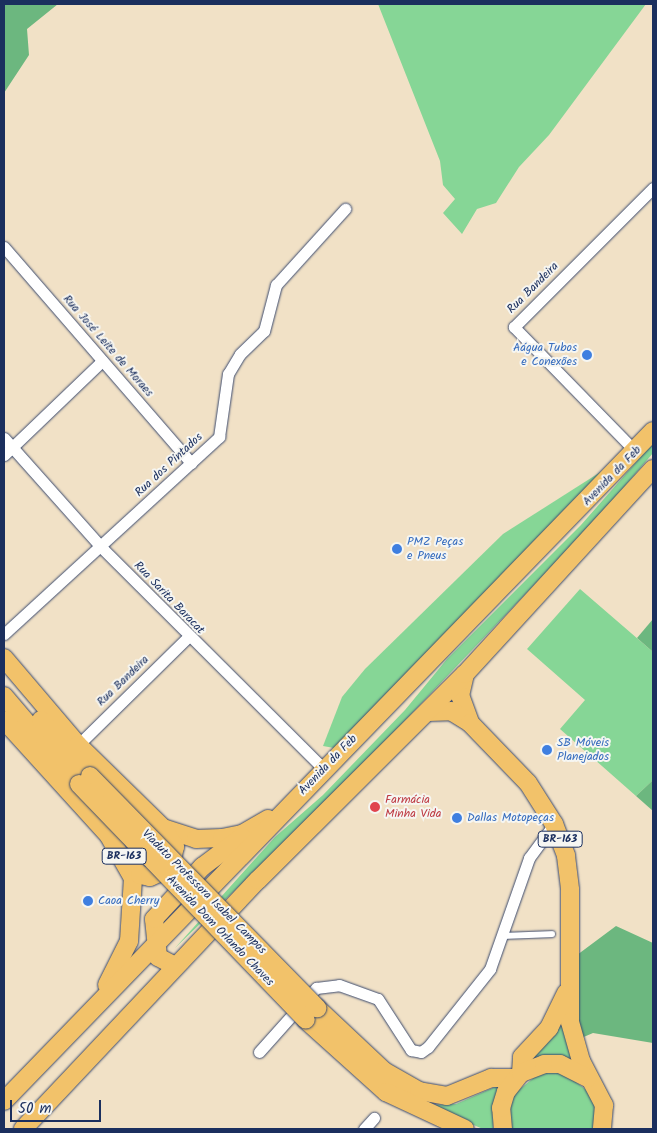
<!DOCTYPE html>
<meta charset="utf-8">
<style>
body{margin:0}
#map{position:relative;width:657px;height:1133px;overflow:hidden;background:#f1e1c6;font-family:Kalam,sans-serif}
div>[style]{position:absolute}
.green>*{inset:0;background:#86d696}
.forest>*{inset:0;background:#6cb77f}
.roads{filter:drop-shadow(0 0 1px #3b4a6e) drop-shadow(0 0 1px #3b4a6e)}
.service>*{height:5.5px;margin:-2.75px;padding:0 2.75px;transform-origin:2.75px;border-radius:2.75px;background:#fff}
.minor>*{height:11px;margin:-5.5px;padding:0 5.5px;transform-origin:5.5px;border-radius:5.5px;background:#fff}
.primary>*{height:18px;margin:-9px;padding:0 9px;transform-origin:9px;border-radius:9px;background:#f2c26a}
.bridges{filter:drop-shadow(0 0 1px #3b4a6e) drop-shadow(0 0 1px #3b4a6e)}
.primary-bridge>*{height:18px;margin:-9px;padding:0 9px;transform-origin:9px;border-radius:9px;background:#f2c26a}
.dots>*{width:14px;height:14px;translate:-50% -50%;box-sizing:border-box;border:2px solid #f6f6f2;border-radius:50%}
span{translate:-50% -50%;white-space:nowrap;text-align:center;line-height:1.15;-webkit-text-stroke:4px #f6f6f2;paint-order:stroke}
.shield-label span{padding:1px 4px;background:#f6f6f2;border:1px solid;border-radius:4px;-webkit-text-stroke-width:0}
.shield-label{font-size:11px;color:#1b2f5e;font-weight:700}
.street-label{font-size:12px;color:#1b2f5e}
.shop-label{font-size:12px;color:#366cbe}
.right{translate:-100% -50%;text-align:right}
.left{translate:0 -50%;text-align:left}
.health-label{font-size:12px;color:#be3a42}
.frame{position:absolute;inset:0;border:5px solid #1b2f5e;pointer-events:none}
.scale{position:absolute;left:10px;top:1100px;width:91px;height:22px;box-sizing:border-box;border:2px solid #1b2f5e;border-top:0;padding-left:6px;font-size:15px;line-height:18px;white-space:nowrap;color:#1b2f5e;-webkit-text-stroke:4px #f6f6f2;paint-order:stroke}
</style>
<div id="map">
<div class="green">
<i style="clip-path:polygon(378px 4px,646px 4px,549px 135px,519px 167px,496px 203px,477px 209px,462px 234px,443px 213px,455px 199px,443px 185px,440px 161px)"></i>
<i style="clip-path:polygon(653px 443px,653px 453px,595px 521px,333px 796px,175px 948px,275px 837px,323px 795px,405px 710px,447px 659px,581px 525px)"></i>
<i style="clip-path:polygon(602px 471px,608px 471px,334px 748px,323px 746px,342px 697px,365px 669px,503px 534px)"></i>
<i style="clip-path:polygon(580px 589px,653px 652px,653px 780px,636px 796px,560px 729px,585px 700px,527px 649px)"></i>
<i style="clip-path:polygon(561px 1022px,575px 1064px,528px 1058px)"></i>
<i style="clip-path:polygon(552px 1072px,567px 1075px,589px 1092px,595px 1105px,594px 1129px,510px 1129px,508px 1108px,514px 1094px,537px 1075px)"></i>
<i style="clip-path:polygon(504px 1083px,493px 1106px,493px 1129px,483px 1129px,427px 1105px,456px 1104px)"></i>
</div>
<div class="forest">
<i style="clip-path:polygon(4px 4px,58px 4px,27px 29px,29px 55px,4px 93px)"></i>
<i style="clip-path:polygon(653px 619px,653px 652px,637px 638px)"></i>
<i style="clip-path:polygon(653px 780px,653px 811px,636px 796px)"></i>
<i style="clip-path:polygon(616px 926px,653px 943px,653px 1043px,593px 1033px,579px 1039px,577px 955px)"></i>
</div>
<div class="roads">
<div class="service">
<i style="left:505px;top:936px;width:47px;rotate:-2.4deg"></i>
</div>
<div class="minor">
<i style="left:4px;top:247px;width:286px;rotate:49.1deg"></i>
<i style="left:4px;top:438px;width:146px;rotate:48.3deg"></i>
<i style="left:101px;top:547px;width:315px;rotate:44.9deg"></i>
<i style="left:636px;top:452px;width:175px;rotate:-134.3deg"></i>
<i style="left:514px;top:327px;width:197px;rotate:-45deg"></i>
<i style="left:4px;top:455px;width:136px;rotate:-43.8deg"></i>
<i style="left:4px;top:634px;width:292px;rotate:-42.5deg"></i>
<i style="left:219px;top:437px;width:64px;rotate:-81.9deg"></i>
<i style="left:228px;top:374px;width:23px;rotate:-59deg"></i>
<i style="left:240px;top:354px;width:33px;rotate:-44deg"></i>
<i style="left:264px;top:331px;width:48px;rotate:-75.4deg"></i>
<i style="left:276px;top:285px;width:103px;rotate:-47.8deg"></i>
<i style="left:78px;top:745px;width:154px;rotate:-44.5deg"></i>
<i style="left:259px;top:1052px;width:86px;rotate:-48.3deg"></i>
<i style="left:316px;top:988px;width:23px;rotate:-7deg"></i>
<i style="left:339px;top:985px;width:41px;rotate:19.7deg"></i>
<i style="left:378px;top:999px;width:61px;rotate:57.1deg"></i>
<i style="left:411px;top:1050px;width:10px;rotate:11deg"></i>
<i style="left:421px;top:1052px;width:9px;rotate:-36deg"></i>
<i style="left:428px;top:1047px;width:100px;rotate:-51.5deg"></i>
<i style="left:490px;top:969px;width:118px;rotate:-70.6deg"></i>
<i style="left:529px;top:858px;width:42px;rotate:-53.7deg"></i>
<i style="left:364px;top:1129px;width:15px;rotate:-48deg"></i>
</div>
<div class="primary">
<i style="left:4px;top:658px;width:114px;rotate:49.6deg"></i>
<i style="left:78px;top:745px;width:119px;rotate:44.3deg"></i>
<i style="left:163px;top:828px;width:35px;rotate:18deg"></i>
<i style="left:196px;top:839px;width:26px;rotate:-2deg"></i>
<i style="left:222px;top:838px;width:20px;rotate:-11deg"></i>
<i style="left:242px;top:834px;width:30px;rotate:-30deg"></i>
<i style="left:465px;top:674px;width:22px;rotate:103deg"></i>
<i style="left:460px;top:695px;width:30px;rotate:70deg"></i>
<i style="left:4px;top:696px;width:116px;rotate:49.6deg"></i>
<i style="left:428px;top:712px;width:23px;rotate:-2deg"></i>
<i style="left:451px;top:711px;width:22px;rotate:32deg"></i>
<i style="left:470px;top:723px;width:83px;rotate:46deg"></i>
<i style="left:528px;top:783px;width:49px;rotate:57.6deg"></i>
<i style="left:554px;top:824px;width:34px;rotate:69deg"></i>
<i style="left:566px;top:856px;width:34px;rotate:83deg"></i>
<i style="left:570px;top:890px;width:132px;rotate:90deg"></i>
<i style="left:570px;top:1022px;width:41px;rotate:74.2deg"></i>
<i style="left:581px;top:1061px;width:50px;rotate:62.4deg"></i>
<i style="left:604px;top:1105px;width:24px;rotate:95deg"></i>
<i style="left:4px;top:720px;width:156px;rotate:47.8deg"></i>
<i style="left:109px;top:836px;width:48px;rotate:60.3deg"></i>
<i style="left:133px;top:878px;width:63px;rotate:93.6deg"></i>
<i style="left:129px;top:941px;width:49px;rotate:116.6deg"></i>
<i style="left:41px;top:720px;width:74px;rotate:48.8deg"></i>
<i style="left:129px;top:863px;width:16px;rotate:47deg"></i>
<i style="left:140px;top:875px;width:10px;rotate:11deg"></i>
<i style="left:150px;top:877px;width:22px;rotate:-24deg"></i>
<i style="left:170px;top:868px;width:22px;rotate:-77deg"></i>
<i style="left:175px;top:847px;width:22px;rotate:-122deg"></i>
<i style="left:175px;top:966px;width:19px;rotate:-152deg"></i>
<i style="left:158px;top:957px;width:38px;rotate:-96deg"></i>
<i style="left:154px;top:919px;width:71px;rotate:-47.3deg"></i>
<i style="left:202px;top:867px;width:50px;rotate:-36.9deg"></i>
<i style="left:317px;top:1008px;width:92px;rotate:43.2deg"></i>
<i style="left:384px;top:1071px;width:40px;rotate:29.7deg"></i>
<i style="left:419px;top:1091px;width:28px;rotate:10deg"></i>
<i style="left:447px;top:1096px;width:48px;rotate:-22.2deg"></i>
<i style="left:491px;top:1078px;width:24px"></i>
<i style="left:306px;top:1020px;width:108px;rotate:42deg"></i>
<i style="left:386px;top:1092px;width:87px;rotate:25.1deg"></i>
<i style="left:521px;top:1073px;width:16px;rotate:-86deg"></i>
<i style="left:522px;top:1057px;width:40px;rotate:-47deg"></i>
<i style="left:549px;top:1028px;width:39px;rotate:-64deg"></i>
<i style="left:4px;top:1101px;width:933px;rotate:-45.91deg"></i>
<i style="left:23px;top:1129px;width:342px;rotate:-46.7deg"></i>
<i style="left:258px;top:880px;width:292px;rotate:-44.9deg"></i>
<i style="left:465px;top:674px;width:278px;rotate:-47.5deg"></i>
<i style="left:503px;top:1129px;width:21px;rotate:-95deg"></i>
<i style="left:501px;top:1108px;width:17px;rotate:-73deg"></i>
<i style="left:506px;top:1092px;width:24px;rotate:-52deg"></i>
<i style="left:521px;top:1073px;width:25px;rotate:-21deg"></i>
<i style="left:544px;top:1064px;width:16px"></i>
<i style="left:560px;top:1064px;width:31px;rotate:27deg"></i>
</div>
</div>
<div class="bridges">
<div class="primary-bridge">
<i style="left:90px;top:776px;width:325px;rotate:45.6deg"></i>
<i style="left:79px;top:784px;width:327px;rotate:46.1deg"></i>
</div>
</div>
<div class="dots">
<i style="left:587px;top:355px;background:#3f7fe0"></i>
<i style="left:397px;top:549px;background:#3f7fe0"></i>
<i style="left:547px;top:750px;background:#3f7fe0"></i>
<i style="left:375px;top:807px;background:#e0444e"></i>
<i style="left:457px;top:818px;background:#3f7fe0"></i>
<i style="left:88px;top:901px;background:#3f7fe0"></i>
</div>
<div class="shield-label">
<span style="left:560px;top:839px">BR-163</span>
<span style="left:124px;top:856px">BR-163</span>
</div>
<div class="street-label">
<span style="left:533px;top:288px;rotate:-45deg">Rua Bandeira</span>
<span style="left:108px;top:346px;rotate:49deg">Rua José Leite de Moraes</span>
<span style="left:169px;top:465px;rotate:-43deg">Rua dos Pintados</span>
<span style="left:612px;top:476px;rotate:-46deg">Avenida da Feb</span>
<span style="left:169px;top:598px;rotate:46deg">Rua Sarita Baracat</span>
<span style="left:123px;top:681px;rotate:-44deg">Rua Bandeira</span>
<span style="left:328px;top:765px;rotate:-46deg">Avenida da Feb</span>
<span style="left:204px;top:892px;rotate:45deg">Viaduto Professora Isabel Campos</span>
<span style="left:220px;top:931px;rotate:46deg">Avenida Dom Orlando Chaves</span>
</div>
<div class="shop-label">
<span class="right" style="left:577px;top:355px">Aágua Tubos<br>e Conexões</span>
<span class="left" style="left:407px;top:549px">PMZ Peças<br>e Pneus</span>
<span class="left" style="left:557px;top:750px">SB Móveis<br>Planejados</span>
<span class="left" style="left:467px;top:818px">Dallas Motopeças</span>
<span class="left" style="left:98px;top:901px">Caoa Cherry</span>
</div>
<div class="health-label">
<span class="left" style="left:385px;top:807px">Farmácia<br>Minha Vida</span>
</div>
<div class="frame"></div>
<div class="scale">50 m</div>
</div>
